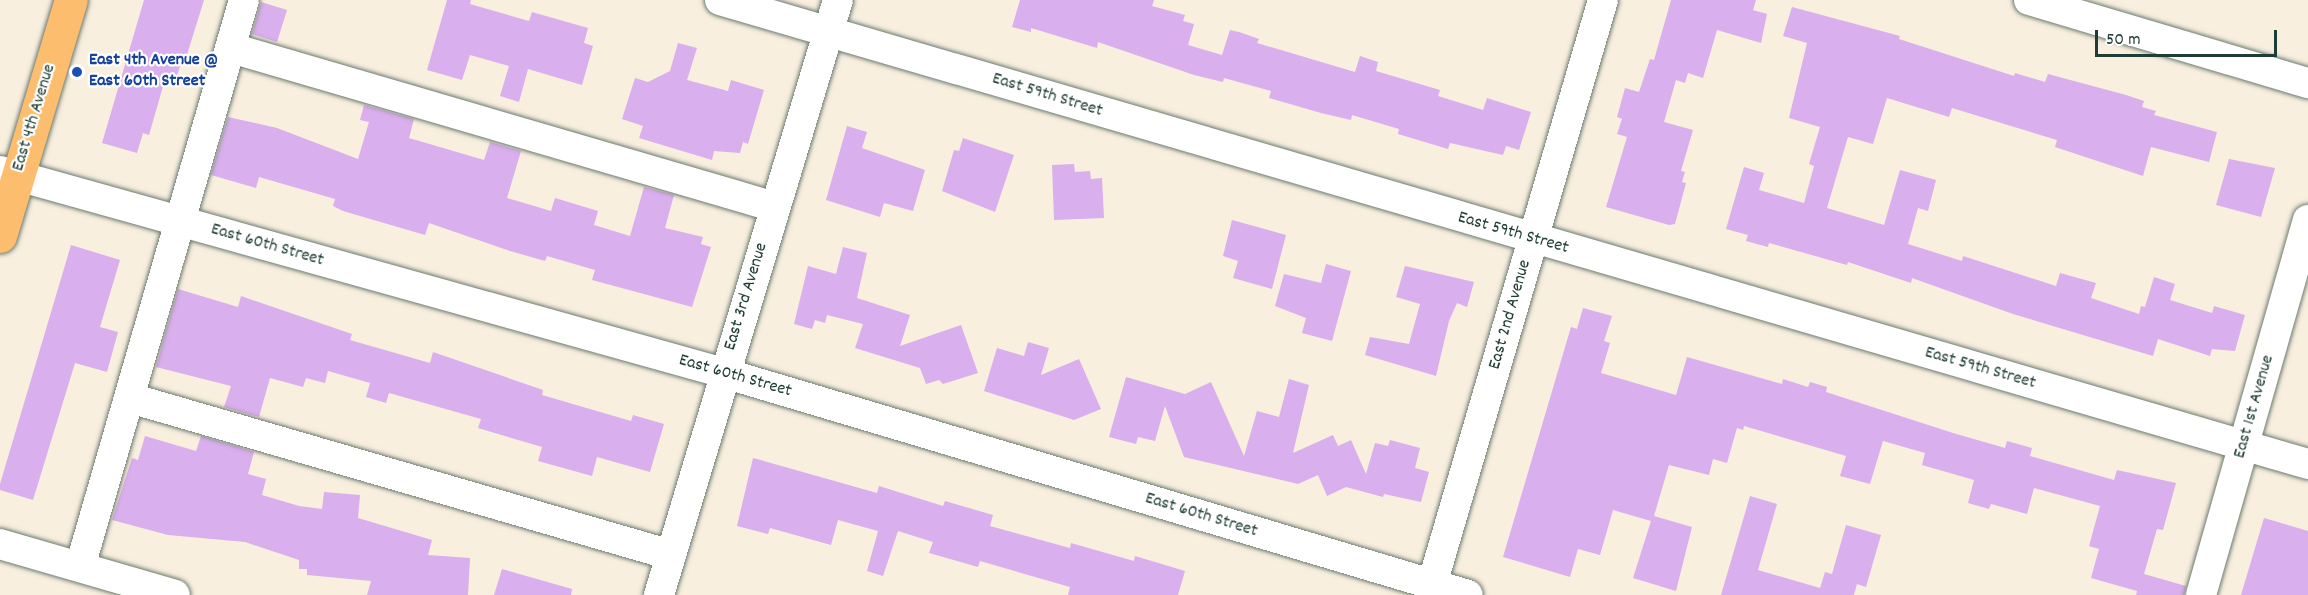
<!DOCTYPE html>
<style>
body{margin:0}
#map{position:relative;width:2308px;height:595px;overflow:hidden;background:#f8efdf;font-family:Dekko,sans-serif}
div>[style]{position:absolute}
.building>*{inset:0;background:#d9afed}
.roads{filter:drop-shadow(0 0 2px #6b7b70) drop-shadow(0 0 2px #6b7b70)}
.minor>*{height:30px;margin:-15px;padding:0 15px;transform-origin:15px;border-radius:15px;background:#fff}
.major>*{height:33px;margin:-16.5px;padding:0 16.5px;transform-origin:16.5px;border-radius:16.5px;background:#fcbd6f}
.dots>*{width:16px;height:16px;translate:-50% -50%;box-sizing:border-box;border:3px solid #fff;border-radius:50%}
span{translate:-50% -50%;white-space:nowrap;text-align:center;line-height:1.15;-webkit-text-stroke:4.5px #fff;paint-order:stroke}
.transit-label{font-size:18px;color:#164399;font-weight:700}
.left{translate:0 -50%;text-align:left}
.street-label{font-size:18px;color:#1f3d34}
.scale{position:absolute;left:2095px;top:30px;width:182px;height:27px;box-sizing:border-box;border:3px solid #1f3d34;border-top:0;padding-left:8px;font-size:18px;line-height:21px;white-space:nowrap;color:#1f3d34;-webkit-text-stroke:4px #fff;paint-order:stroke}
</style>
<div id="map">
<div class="building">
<i style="clip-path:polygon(144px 0,204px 0,185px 61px,182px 60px,176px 79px,166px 76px,149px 135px,143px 133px,137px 153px,102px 143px)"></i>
<i style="clip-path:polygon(447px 0,471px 0,470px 4px,529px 21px,532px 12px,588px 28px,584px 43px,593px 46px,582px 85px,528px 69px,519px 102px,500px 96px,509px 66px,470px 55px,462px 80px,427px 70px)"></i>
<i style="clip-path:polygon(1020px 0,1154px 0,1152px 6px,1185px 15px,1183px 21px,1194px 24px,1188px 45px,1222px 55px,1230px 30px,1239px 32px,1259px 39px,1257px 43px,1355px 72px,1360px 56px,1378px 62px,1376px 71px,1440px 90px,1438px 96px,1483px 110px,1487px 98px,1531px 112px,1519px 150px,1506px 146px,1503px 155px,1450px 143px,1448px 149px,1398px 134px,1399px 129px,1352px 115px,1351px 120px,1321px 113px,1269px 98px,1271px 91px,1224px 78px,1223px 82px,1194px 75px,1098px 42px,1097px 48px,1031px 28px,1031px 32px,1012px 27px)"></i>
<i style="clip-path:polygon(1671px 0,1756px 0,1753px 10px,1767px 14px,1761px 43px,1717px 30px,1703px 78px,1688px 73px,1685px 83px,1676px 80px,1664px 122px,1693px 130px,1681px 171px,1685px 172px,1682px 182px,1686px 183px,1675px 224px,1669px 225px,1606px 207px,1627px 137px,1617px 134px,1622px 119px,1617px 117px,1625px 88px,1639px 92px,1650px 59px,1654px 60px)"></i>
<i style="clip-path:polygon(261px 2px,287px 10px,277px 42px,252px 34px)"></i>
<i style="clip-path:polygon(1792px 7px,1900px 36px,1899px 39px,2014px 76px,2015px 73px,2045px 82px,2048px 74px,2126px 95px,2144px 101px,2142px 107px,2156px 111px,2154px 115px,2217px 132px,2209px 162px,2151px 147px,2143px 176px,2055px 147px,2057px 140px,1952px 108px,1949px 117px,1887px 98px,1873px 144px,1848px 137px,1827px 208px,1884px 225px,1900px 170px,1936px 180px,1928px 211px,1918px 208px,1908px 244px,1962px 261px,1963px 256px,2056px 286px,2060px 273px,2096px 283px,2091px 298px,2139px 314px,2141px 306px,2145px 307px,2154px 277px,2175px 284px,2170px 300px,2212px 313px,2214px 306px,2245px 315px,2235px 351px,2212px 349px,2210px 356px,2158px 339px,2153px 356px,2013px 314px,1912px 278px,1911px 283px,1848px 262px,1847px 265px,1769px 243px,1768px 247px,1746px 241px,1748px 235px,1726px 229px,1744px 167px,1764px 173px,1759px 190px,1804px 203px,1814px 166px,1809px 164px,1820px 127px,1789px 118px,1807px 43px,1783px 36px)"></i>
<i style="clip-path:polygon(678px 43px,697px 48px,687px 80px,728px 91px,731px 80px,764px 90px,748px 144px,743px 142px,740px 153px,714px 151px,712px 160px,639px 138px,643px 126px,622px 119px,635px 78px,648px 82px,670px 71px)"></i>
<i style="clip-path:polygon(364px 105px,414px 119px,409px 138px,484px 160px,490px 142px,521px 151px,507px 198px,551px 211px,555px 198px,598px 211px,594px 225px,630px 236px,644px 187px,674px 195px,665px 228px,703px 237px,701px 244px,711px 247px,692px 307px,592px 280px,595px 270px,547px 256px,545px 261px,510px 251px,429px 223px,425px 235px,343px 211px,333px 206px,335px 199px,259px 177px,256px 188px,211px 175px,228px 117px,277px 128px,358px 159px,369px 122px,360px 120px)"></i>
<i style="clip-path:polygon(847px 126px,867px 132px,862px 148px,925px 170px,913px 211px,884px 203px,880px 217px,826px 200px)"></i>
<i style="clip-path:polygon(963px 138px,1014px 155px,995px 212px,942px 191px,954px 150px,959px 151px)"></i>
<i style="clip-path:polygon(2229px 159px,2275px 168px,2261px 217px,2216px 205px)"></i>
<i style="clip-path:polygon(1074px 164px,1075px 172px,1090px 171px,1091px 179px,1102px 178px,1104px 218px,1054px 220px,1052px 165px)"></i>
<i style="clip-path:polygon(1232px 220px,1286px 235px,1272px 289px,1233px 278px,1238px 261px,1223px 256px)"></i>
<i style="clip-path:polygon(71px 245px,120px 260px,100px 327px,118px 332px,107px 372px,75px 363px,33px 500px,0 490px,0 484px)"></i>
<i style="clip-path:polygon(843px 247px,867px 253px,857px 298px,910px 315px,900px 346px,961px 325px,978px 373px,943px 384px,939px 380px,926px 384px,920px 368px,855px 348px,863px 324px,827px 315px,825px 323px,815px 320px,812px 329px,794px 324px,808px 266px,836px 274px)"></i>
<i style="clip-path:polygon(1326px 264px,1351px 271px,1332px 341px,1302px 333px,1306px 318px,1275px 306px,1284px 274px,1321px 283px)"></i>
<i style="clip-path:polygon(1405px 266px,1474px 282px,1467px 307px,1457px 303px,1449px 321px,1436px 376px,1365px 355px,1370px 337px,1409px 344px,1420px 304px,1396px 297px)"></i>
<i style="clip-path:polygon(178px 289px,238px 307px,241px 296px,352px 334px,350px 340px,430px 363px,433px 352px,543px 390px,542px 395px,631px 421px,633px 415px,664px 424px,650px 472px,597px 457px,592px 476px,538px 461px,542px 447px,478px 428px,481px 419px,389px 393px,386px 403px,366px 397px,370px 383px,328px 371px,325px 383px,306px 378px,303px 387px,270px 378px,259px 417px,224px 407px,231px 386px,156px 367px)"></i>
<i style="clip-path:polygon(1583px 308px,1612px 316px,1604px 341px,1610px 343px,1601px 373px,1676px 395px,1687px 357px,1782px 384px,1783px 379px,1808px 387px,1810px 382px,1827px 387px,1826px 392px,1953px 433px,2005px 448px,2007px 441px,2032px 448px,2030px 456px,2114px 480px,2117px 470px,2176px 483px,2163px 530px,2157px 529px,2144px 574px,2186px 586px,2184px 595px,2136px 595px,2137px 591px,2091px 578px,2099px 549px,2089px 546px,2100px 506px,2034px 488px,2027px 514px,1991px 504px,1989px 509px,1968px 503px,1974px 480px,1922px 465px,1925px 453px,1883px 441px,1870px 484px,1840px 476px,1846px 456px,1744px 426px,1743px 430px,1737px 428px,1727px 463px,1713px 459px,1709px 475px,1669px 465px,1654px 516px,1692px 527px,1676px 591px,1633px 578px,1651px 521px,1613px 510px,1600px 555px,1578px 549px,1570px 577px,1503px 557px,1571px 327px,1577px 329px)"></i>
<i style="clip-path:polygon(1028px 342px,1049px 348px,1041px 375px,1079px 359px,1101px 409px,1074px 420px,984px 391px,997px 348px,1024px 356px)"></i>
<i style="clip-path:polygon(1126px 377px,1185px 394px,1211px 382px,1244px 456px,1257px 411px,1279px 417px,1289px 379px,1309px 385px,1293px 453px,1333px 435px,1338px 446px,1351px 440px,1366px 474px,1375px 443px,1388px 446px,1390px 440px,1420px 448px,1415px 468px,1429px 472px,1421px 502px,1384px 494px,1383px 497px,1346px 487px,1327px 496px,1318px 475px,1298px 484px,1184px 457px,1165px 406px,1155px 441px,1138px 437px,1136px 444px,1109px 437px)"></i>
<i style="clip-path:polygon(145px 436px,196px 451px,201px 436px,254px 452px,248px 474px,266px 479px,262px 495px,299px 506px,322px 509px,324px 492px,360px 495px,358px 518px,432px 540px,428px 555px,470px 558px,468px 595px,367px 595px,371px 581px,307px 575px,307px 569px,299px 569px,299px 560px,245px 542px,168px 535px,112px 520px,132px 458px,138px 460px)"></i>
<i style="clip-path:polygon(753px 458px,877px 493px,879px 486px,943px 506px,945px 501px,993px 515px,990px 526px,1070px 548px,1071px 543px,1134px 561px,1135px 556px,1185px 571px,1178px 595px,1068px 595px,1070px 587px,980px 561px,978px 567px,929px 553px,933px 542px,898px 531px,883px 576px,867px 571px,878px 531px,838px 520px,831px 545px,770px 528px,768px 534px,737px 526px)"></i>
<i style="clip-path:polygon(1750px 496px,1777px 504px,1758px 570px,1820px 588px,1825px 572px,1832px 574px,1846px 525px,1881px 535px,1866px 587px,1857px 584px,1854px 595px,1721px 595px)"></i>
<i style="clip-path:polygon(2264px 518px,2308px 531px,2308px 595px,2241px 595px)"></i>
<i style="clip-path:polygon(502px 569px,572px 589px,571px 595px,494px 595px)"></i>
</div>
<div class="roads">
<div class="minor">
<i style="left:720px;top:0;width:1654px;rotate:16.29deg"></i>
<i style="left:2029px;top:0;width:291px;rotate:16.6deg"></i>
<i style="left:231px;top:48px;width:567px;rotate:16.29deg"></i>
<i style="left:0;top:171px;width:752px;rotate:15.59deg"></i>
<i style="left:724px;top:373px;width:776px;rotate:16.61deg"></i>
<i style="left:130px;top:398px;width:563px;rotate:16.18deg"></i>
<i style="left:0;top:544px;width:182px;rotate:16.2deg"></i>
<i style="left:80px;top:567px;width:590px;rotate:-73.87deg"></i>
<i style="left:659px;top:595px;width:621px;rotate:-73.26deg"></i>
<i style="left:1429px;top:595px;width:620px;rotate:-73.7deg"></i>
<i style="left:2201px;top:595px;width:390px;rotate:-74.1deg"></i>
</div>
<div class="major">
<i style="left:0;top:236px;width:246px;rotate:-73.3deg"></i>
</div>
</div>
<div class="dots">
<i style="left:77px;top:72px;background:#1a4fb4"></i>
</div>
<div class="transit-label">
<span class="left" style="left:89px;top:72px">East 4th Avenue @<br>East 60th Street</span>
</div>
<div class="street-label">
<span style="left:1047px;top:96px;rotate:17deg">East 59th Street</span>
<span style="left:35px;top:118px;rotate:-73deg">East 4th Avenue</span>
<span style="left:1513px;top:234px;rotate:16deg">East 59th Street</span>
<span style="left:267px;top:246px;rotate:16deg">East 60th Street</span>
<span style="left:747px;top:297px;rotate:-73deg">East 3rd Avenue</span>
<span style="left:1511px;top:315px;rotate:-74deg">East 2nd Avenue</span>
<span style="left:1980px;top:369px;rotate:16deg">East 59th Street</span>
<span style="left:735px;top:377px;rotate:16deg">East 60th Street</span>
<span style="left:2255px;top:407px;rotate:-74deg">East 1st Avenue</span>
<span style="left:1201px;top:516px;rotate:17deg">East 60th Street</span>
</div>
<div class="scale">50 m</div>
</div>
